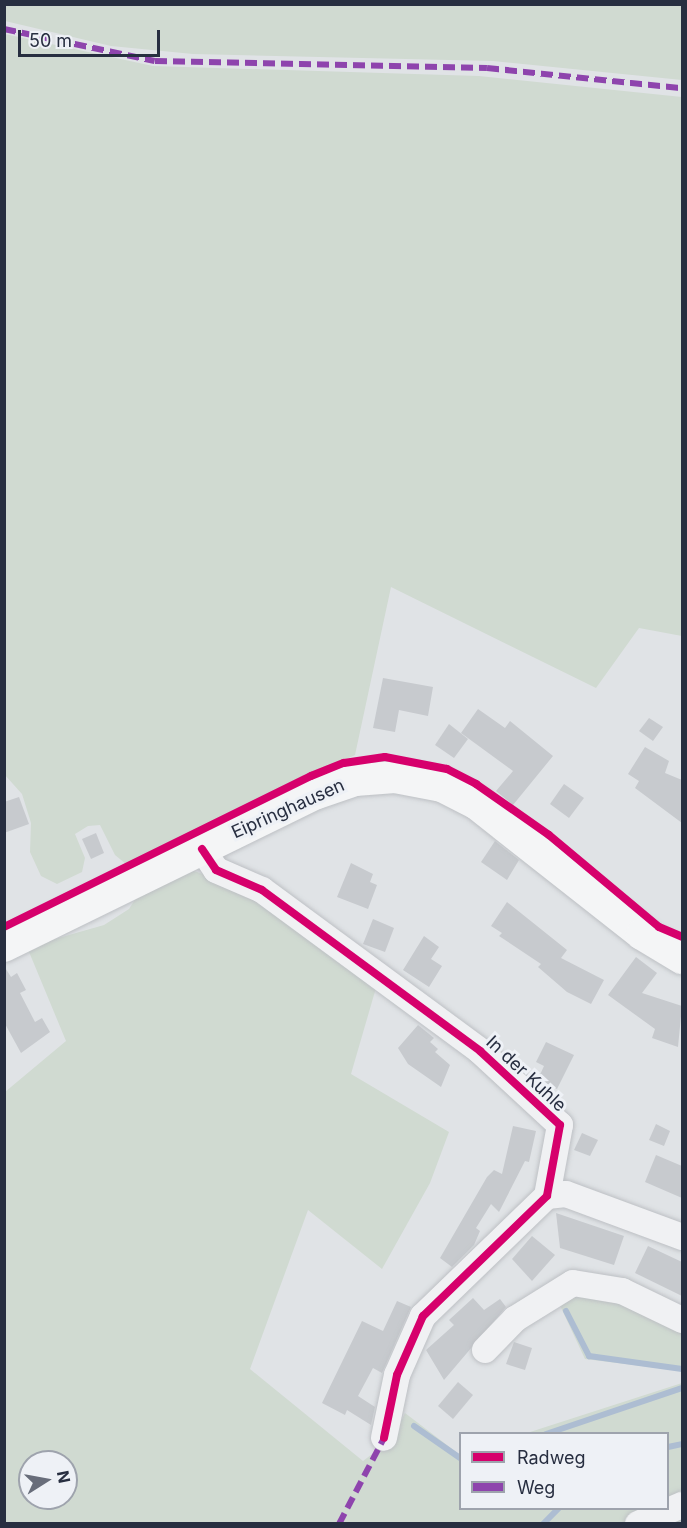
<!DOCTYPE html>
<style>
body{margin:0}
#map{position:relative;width:687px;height:1528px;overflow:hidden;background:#e0e3e6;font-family:Inter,sans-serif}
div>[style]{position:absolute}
.green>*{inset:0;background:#d0dad1}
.stream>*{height:6px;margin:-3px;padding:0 3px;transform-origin:3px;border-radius:3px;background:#adbdd2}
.building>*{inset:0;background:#c7cace}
.roads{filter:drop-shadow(0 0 2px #bdc0c4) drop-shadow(0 0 2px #bdc0c4)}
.minor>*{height:26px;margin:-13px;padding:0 13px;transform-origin:13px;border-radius:13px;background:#f0f1f3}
.major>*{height:32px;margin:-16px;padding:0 16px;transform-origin:16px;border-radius:16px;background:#f4f5f6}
.quiet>*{height:6px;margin-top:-3px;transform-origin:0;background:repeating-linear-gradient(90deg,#8e44ad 0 12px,transparent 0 18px)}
.cycleway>*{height:8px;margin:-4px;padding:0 4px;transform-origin:4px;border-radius:4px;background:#d6006c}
span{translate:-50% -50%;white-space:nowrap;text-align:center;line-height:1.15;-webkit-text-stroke:6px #eef1f6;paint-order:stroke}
.street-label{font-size:18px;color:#272e40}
.frame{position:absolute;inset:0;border:6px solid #272e40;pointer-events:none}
.legend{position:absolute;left:459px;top:1432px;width:210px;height:78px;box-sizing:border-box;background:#eef1f6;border:2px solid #9ea3ad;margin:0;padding:8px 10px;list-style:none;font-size:18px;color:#272e40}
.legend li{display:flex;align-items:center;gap:12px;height:30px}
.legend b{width:30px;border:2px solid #9ea3ad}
.north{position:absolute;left:18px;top:1450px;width:60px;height:60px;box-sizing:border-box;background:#eef1f6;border:2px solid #9ea3ad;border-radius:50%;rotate:79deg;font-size:16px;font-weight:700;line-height:24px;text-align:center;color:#272e40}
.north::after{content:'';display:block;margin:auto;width:21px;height:27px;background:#686d7a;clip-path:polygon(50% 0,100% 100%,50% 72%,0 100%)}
.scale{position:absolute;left:18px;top:30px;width:142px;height:27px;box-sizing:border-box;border:3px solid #272e40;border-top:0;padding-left:8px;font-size:18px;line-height:21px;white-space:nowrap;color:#272e40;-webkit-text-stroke:4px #eef1f6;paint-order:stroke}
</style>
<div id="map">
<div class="green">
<i style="clip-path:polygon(5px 4px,682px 5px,682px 80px,493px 61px,193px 54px,111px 46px,5px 21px)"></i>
<i style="clip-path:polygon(5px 34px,153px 66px,479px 76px,682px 97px,682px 636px,639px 628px,596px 688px,391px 587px,355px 755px,126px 864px,115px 855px,100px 825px,88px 826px,75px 834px,85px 858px,82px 872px,57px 884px,41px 876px,30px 852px,31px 823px,22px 794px,4px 774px)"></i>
<i style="clip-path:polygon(evenodd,194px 871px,241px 887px,378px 981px,351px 1074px,449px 1132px,430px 1183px,382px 1269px,308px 1210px,250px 1369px,363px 1461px,393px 1438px,405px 1413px,460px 1455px,460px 1508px,668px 1508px,668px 1434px,527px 1433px,682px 1383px,682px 1523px,5px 1524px,5px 1092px,66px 1041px,27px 947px,104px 925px,129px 909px,136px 898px,194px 871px,30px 1462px,66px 1462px,66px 1498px,30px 1498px,30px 1462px)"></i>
<i style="clip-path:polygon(576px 1287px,682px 1325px,682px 1371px,585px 1359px,556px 1297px)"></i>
</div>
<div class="stream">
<i style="left:566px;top:1311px;width:51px;rotate:62.9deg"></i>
<i style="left:589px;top:1356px;width:94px;rotate:8deg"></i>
<i style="left:414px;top:1426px;width:56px;rotate:34.8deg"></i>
<i style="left:546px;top:1434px;width:144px;rotate:-18.7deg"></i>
<i style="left:668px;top:1447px;width:14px;rotate:-12deg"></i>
<i style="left:543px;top:1524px;width:23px;rotate:-45deg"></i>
</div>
<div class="building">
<i style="clip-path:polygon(383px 678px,433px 687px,428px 716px,399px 710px,395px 732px,373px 728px)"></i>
<i style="clip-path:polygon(478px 709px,505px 728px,510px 721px,553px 756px,513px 805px,496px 791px,513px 771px,461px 733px)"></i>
<i style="clip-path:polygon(649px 718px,663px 727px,653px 741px,639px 731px)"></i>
<i style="clip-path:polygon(449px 724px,468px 739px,454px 758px,435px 745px)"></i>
<i style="clip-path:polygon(645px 747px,669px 761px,665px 773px,682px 780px,682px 823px,635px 788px,639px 781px,628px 774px)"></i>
<i style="clip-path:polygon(564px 784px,584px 798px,569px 818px,550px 804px)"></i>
<i style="clip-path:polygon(19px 797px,29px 824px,4px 833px,4px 802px)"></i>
<i style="clip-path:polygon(96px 833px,104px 853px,91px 859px,82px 839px)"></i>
<i style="clip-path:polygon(495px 841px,519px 860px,507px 880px,481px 862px)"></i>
<i style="clip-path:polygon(351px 863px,373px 874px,370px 882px,377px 885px,368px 909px,337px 897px)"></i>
<i style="clip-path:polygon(507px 902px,567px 950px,561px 958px,604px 980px,591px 1004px,567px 992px,538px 967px,541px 964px,499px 936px,502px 933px,491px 926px)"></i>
<i style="clip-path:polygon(373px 919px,394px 928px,385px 952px,363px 944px)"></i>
<i style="clip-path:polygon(424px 936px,439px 947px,431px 959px,442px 966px,429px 987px,403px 970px)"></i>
<i style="clip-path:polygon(636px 957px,657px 973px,642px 993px,682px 1006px,678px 1047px,652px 1038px,655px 1029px,608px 995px)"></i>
<i style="clip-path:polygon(4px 966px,11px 977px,17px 973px,26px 990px,20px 993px,35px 1022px,42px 1018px,50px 1032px,21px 1053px,4px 1022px)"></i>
<i style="clip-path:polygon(418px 1025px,434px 1038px,430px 1042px,438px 1049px,435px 1052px,450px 1065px,441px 1087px,408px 1064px,398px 1048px)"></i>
<i style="clip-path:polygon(546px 1042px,574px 1055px,557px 1089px,538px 1079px,544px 1066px,536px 1062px)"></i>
<i style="clip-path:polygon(656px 1124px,670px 1131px,664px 1146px,649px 1140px)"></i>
<i style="clip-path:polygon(513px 1126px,536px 1131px,529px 1162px,525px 1161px,499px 1212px,491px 1204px,476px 1228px,480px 1231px,474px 1245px,452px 1267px,440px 1258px,487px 1177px,494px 1170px,502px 1174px)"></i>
<i style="clip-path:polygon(582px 1133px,598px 1140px,590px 1156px,574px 1150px)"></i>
<i style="clip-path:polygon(656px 1155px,682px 1166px,682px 1198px,645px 1182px)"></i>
<i style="clip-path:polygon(556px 1213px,624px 1236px,614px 1265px,560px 1248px)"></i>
<i style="clip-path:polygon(532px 1236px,555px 1255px,532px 1281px,512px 1259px)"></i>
<i style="clip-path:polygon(648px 1246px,682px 1262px,682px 1296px,635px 1273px)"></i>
<i style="clip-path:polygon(473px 1298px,484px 1310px,500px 1299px,506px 1307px,444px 1380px,426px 1350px,454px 1325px,449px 1320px)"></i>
<i style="clip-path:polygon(397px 1301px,411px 1307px,382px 1373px,373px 1368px,358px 1396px,375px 1407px,371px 1425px,347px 1410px,345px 1415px,322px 1403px,362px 1321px,383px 1331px)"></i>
<i style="clip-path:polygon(514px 1342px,532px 1348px,525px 1370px,506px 1364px)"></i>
<i style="clip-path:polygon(458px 1382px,473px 1395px,453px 1419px,438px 1406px)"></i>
</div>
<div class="roads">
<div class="minor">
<i style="left:202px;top:849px;width:25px;rotate:56deg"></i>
<i style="left:216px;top:870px;width:50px;rotate:23.5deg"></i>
<i style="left:262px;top:890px;width:271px;rotate:36.4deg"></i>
<i style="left:480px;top:1051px;width:109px;rotate:42.8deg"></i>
<i style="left:560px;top:1125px;width:72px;rotate:100.4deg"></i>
<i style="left:547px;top:1196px;width:173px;rotate:135.9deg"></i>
<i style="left:423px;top:1316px;width:64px;rotate:113.8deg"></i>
<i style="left:397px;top:1375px;width:64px;rotate:101.7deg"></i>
<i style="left:547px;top:1196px;width:19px;rotate:-6deg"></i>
<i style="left:566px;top:1194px;width:124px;rotate:20.3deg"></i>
<i style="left:485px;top:1350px;width:43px;rotate:-45.9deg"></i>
<i style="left:515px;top:1319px;width:68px;rotate:-31.8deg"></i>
<i style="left:573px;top:1283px;width:50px;rotate:9.3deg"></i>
<i style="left:622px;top:1291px;width:67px;rotate:25.8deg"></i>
<i style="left:638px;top:1524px;width:48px;rotate:-23.4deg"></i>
</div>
<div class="major">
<i style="left:4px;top:946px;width:348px;rotate:-26.1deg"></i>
<i style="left:317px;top:793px;width:40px;rotate:-18.9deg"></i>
<i style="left:355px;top:780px;width:40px;rotate:-4.3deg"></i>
<i style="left:395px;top:777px;width:48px;rotate:10.8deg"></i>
<i style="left:442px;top:786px;width:39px;rotate:27deg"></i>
<i style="left:477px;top:804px;width:210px;rotate:38.2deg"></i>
<i style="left:642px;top:934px;width:47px;rotate:31deg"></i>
</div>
</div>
<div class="quiet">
<i style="left:4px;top:29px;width:154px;rotate:12deg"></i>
<i style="left:155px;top:61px;width:332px;rotate:1.2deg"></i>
<i style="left:487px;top:68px;width:196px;rotate:5.9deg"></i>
<i style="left:339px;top:1524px;width:97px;rotate:-62.4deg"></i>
</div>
<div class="cycleway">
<i style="left:202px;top:849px;width:25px;rotate:56deg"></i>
<i style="left:216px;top:870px;width:50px;rotate:23.5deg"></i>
<i style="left:262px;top:890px;width:271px;rotate:36.4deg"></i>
<i style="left:480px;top:1051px;width:109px;rotate:42.8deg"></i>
<i style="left:560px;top:1125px;width:72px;rotate:100.4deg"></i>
<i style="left:547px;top:1196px;width:173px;rotate:135.9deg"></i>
<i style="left:423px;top:1316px;width:64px;rotate:113.8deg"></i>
<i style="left:397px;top:1375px;width:64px;rotate:101.7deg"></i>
<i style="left:4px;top:927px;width:342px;rotate:-26.2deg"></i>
<i style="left:311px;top:776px;width:35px;rotate:-22deg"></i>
<i style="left:344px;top:763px;width:41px;rotate:-8.3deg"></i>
<i style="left:385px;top:757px;width:63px;rotate:11deg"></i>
<i style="left:447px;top:769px;width:33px;rotate:27deg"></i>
<i style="left:476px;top:784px;width:89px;rotate:34.9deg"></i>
<i style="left:549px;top:835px;width:143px;rotate:39.9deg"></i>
<i style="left:659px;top:927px;width:25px;rotate:23deg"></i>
</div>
<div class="street-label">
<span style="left:288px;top:809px;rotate:-24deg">Eipringhausen</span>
<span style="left:526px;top:1074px;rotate:43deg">In der Kuhle</span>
</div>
<div class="frame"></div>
<ul class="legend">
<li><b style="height:8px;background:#d6006c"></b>Radweg</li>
<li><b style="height:8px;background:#8e44ad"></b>Weg</li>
</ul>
<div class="north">N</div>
<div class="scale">50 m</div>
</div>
